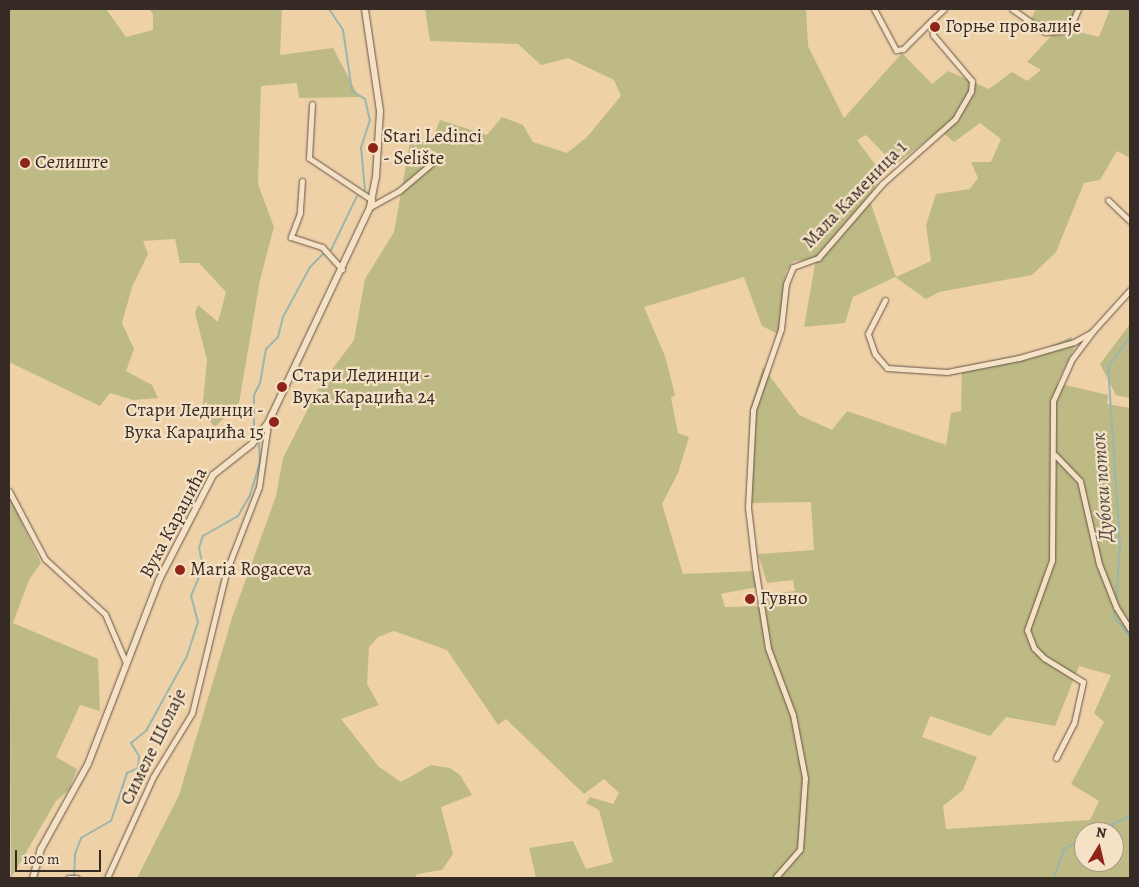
<!DOCTYPE html>
<meta charset="utf-8">
<style>
body{margin:0}
#map{position:relative;width:1139px;height:887px;overflow:hidden;background:#efd1a8;font-family:Alegreya,serif}
div>[style]{position:absolute}
.green>*{inset:0;background:#bdba85}
.stream>*{height:2px;margin:-1px;padding:0 1px;transform-origin:1px;border-radius:1px;background:#9ab6ad}
.roads{filter:drop-shadow(0 0 1px #645445) drop-shadow(0 0 1px #645445)}
.minor>*{height:5px;margin:-2.5px;padding:0 2.5px;transform-origin:2.5px;border-radius:2.5px;background:#f5e1c6}
.tertiary>*{height:6px;margin:-3px;padding:0 3px;transform-origin:3px;border-radius:3px;background:#f5e1c6}
.dots>*{width:14px;height:14px;translate:-50% -50%;box-sizing:border-box;border:2px solid #f5e1c6;border-radius:50%}
span{translate:-50% -50%;white-space:nowrap;text-align:center;line-height:1.15;-webkit-text-stroke:4.5px #f5e1c6;paint-order:stroke}
.poi-label{font-size:19px;color:#362a24}
.left{translate:0 -50%;text-align:left}
.right{translate:-100% -50%;text-align:right}
.street-label{font-size:19px;color:#362a24}
.water-label{font-size:20px;color:#4f4d46;font-style:italic}
.frame{position:absolute;inset:0;border:10px solid #362a24;pointer-events:none}
.north{position:absolute;left:1074px;top:822px;width:50px;height:50px;box-sizing:border-box;background:#f5e1c6;border:1px solid #a99885;border-radius:50%;rotate:9deg;font-size:14px;font-weight:700;line-height:20px;text-align:center;color:#362a24}
.north::after{content:'';display:block;margin:auto;width:18px;height:22px;background:#8f2418;clip-path:polygon(50% 0,100% 100%,50% 72%,0 100%)}
.scale{position:absolute;left:15px;top:850px;width:86px;height:22px;box-sizing:border-box;border:2px solid #362a24;border-top:0;padding-left:6px;font-size:15px;line-height:18px;white-space:nowrap;color:#362a24;-webkit-text-stroke:4px #f5e1c6;paint-order:stroke}
</style>
<div id="map">
<div class="green">
<i style="clip-path:polygon(9px 9px,106px 9px,126px 37px,153px 30px,153px 14px,149px 9px,282px 9px,280px 55px,333px 48px,359px 97px,299px 98px,297px 83px,261px 86px,258px 184px,274px 227px,260px 280px,239px 403px,215px 427px,202px 413px,207px 360px,195px 313px,198px 305px,218px 322px,226px 292px,199px 263px,180px 263px,175px 239px,143px 241px,148px 254px,132px 287px,122px 323px,134px 349px,126px 371px,152px 385px,158px 398px,133px 400px,110px 393px,100px 406px,9px 362px)"></i>
<i style="clip-path:polygon(evenodd,425px 9px,806px 9px,808px 46px,844px 118px,902px 53px,932px 84px,948px 71px,989px 89px,1012px 72px,1027px 81px,1041px 70px,1027px 62px,1053px 34px,1029px 23px,1036px 9px,1075px 9px,1071px 30px,1099px 37px,1110px 9px,1130px 9px,1130px 158px,1117px 151px,1100px 180px,1084px 183px,1056px 252px,1032px 275px,939px 292px,926px 299px,895px 277px,853px 297px,845px 323px,804px 327px,816px 259px,794px 261px,786px 271px,778px 334px,762px 326px,744px 277px,644px 307px,665px 356px,675px 395px,671px 398px,678px 433px,689px 437px,678px 473px,662px 504px,683px 574px,752px 571px,756px 587px,721px 594px,725px 607px,766px 606px,764px 595px,795px 591px,793px 580px,767px 583px,758px 554px,814px 550px,811px 502px,748px 503px,750px 409px,763px 367px,799px 415px,832px 430px,847px 411px,946px 445px,951px 413px,961px 411px,962px 367px,1040px 351px,1071px 337px,1075px 347px,1057px 383px,1108px 395px,1107px 404px,1130px 408px,1130px 878px,536px 878px,529px 848px,573px 841px,586px 869px,613px 862px,599px 810px,586px 803px,590px 797px,613px 804px,619px 793px,604px 779px,584px 794px,506px 719px,498px 725px,447px 650px,394px 631px,378px 637px,369px 647px,367px 684px,379px 705px,341px 719px,378px 766px,401px 782px,431px 765px,450px 768px,460px 775px,472px 795px,441px 807px,453px 854px,442px 870px,417px 874px,415px 878px,137px 878px,179px 795px,232px 618px,276px 496px,283px 458px,319px 387px,354px 340px,365px 279px,394px 232px,410px 142px,432px 141px,440px 120px,487px 135px,502px 117px,523px 125px,533px 142px,567px 153px,587px 137px,621px 96px,614px 80px,568px 58px,541px 65px,518px 44px,430px 41px,425px 9px,980px 123px,1001px 139px,991px 162px,971px 162px,978px 178px,970px 189px,936px 194px,926px 225px,931px 261px,896px 277px,869px 198px,882px 174px,857px 140px,866px 135px,895px 165px,940px 130px,954px 142px,980px 123px,425px 9px,1079px 666px,1111px 675px,1094px 713px,1104px 722px,1071px 784px,1099px 801px,1090px 820px,946px 829px,943px 806px,963px 790px,977px 757px,922px 737px,930px 716px,990px 736px,1006px 717px,1055px 726px,1079px 666px,425px 9px,1084px 832px,1114px 832px,1114px 862px,1084px 862px,1084px 832px)"></i>
<i style="clip-path:polygon(1130px 324px,1130px 398px,1116px 395px,1100px 364px)"></i>
<i style="clip-path:polygon(9px 495px,41px 563px,29px 580px,13px 623px,98px 659px,100px 711px,80px 705px,56px 757px,77px 769px,69px 790px,56px 801px,11px 878px)"></i>
</div>
<div class="stream">
<i style="left:329px;top:9px;width:25px;rotate:56deg"></i>
<i style="left:343px;top:30px;width:62px;rotate:81.6deg"></i>
<i style="left:352px;top:91px;width:15px;rotate:32deg"></i>
<i style="left:365px;top:99px;width:22px;rotate:77deg"></i>
<i style="left:370px;top:120px;width:28px;rotate:108deg"></i>
<i style="left:361px;top:147px;width:43px;rotate:84.7deg"></i>
<i style="left:331px;top:250px;width:60px;rotate:-64.3deg"></i>
<i style="left:254px;top:433px;width:38px;rotate:-90deg"></i>
<i style="left:254px;top:395px;width:13px;rotate:-63deg"></i>
<i style="left:260px;top:383px;width:35px;rotate:-80deg"></i>
<i style="left:266px;top:349px;width:17px;rotate:-45deg"></i>
<i style="left:278px;top:337px;width:21px;rotate:-76deg"></i>
<i style="left:283px;top:317px;width:57px;rotate:-61.6deg"></i>
<i style="left:310px;top:267px;width:18px;rotate:-45deg"></i>
<i style="left:1116px;top:603px;width:57px;rotate:-86deg"></i>
<i style="left:1120px;top:546px;width:179px;rotate:-93.8deg"></i>
<i style="left:1108px;top:367px;width:37px;rotate:-54deg"></i>
<i style="left:1115px;top:610px;width:7px;rotate:98deg"></i>
<i style="left:1114px;top:617px;width:26px;rotate:51deg"></i>
<i style="left:1098px;top:832px;width:36px;rotate:-27deg"></i>
<i style="left:74px;top:876px;width:22px;rotate:-87deg"></i>
<i style="left:75px;top:854px;width:17px;rotate:-69deg"></i>
<i style="left:81px;top:838px;width:34px;rotate:-30deg"></i>
<i style="left:111px;top:821px;width:51px;rotate:-71.6deg"></i>
<i style="left:127px;top:773px;width:12px;rotate:-24deg"></i>
<i style="left:138px;top:768px;width:12px;rotate:-85deg"></i>
<i style="left:139px;top:756px;width:15px;rotate:-122deg"></i>
<i style="left:131px;top:743px;width:19px;rotate:-39deg"></i>
<i style="left:146px;top:731px;width:85px;rotate:-61.3deg"></i>
<i style="left:187px;top:656px;width:36px;rotate:-72deg"></i>
<i style="left:198px;top:622px;width:27px;rotate:-105deg"></i>
<i style="left:191px;top:596px;width:30px;rotate:-67deg"></i>
<i style="left:203px;top:568px;width:20px;rotate:-101deg"></i>
<i style="left:199px;top:548px;width:13px;rotate:-72deg"></i>
<i style="left:203px;top:536px;width:40px;rotate:-29.7deg"></i>
<i style="left:238px;top:516px;width:24px;rotate:-60deg"></i>
<i style="left:250px;top:495px;width:34px;rotate:-73deg"></i>
<i style="left:260px;top:463px;width:20px;rotate:-93deg"></i>
<i style="left:1054px;top:878px;width:31px;rotate:-71deg"></i>
<i style="left:1064px;top:849px;width:22px;rotate:-27deg"></i>
</div>
<div class="roads">
<div class="minor">
<i style="left:874px;top:9px;width:47px;rotate:61.8deg"></i>
<i style="left:896px;top:50px;width:7px;rotate:-8deg"></i>
<i style="left:903px;top:49px;width:40px;rotate:-45deg"></i>
<i style="left:1012px;top:9px;width:40px;rotate:34.9deg"></i>
<i style="left:1045px;top:32px;width:15px;rotate:-4deg"></i>
<i style="left:1060px;top:31px;width:13px;rotate:-29deg"></i>
<i style="left:1071px;top:25px;width:17px;rotate:-66deg"></i>
<i style="left:312px;top:104px;width:54px;rotate:93.2deg"></i>
<i style="left:309px;top:158px;width:76px;rotate:33.7deg"></i>
<i style="left:302px;top:181px;width:32px;rotate:94deg"></i>
<i style="left:300px;top:213px;width:26px;rotate:111deg"></i>
<i style="left:291px;top:237px;width:33px;rotate:18deg"></i>
<i style="left:322px;top:247px;width:30px;rotate:48deg"></i>
<i style="left:1108px;top:200px;width:30px;rotate:44deg"></i>
<i style="left:370px;top:207px;width:33px;rotate:-29deg"></i>
<i style="left:399px;top:191px;width:42px;rotate:-40.2deg"></i>
<i style="left:885px;top:300px;width:38px;rotate:117deg"></i>
<i style="left:868px;top:334px;width:21px;rotate:71deg"></i>
<i style="left:875px;top:354px;width:18px;rotate:49deg"></i>
<i style="left:887px;top:368px;width:60px;rotate:3.8deg"></i>
<i style="left:947px;top:372px;width:73px;rotate:-11deg"></i>
<i style="left:1019px;top:358px;width:57px;rotate:-16.2deg"></i>
<i style="left:1074px;top:342px;width:21px;rotate:-29deg"></i>
<i style="left:1092px;top:332px;width:57px;rotate:-47.9deg"></i>
<i style="left:1055px;top:455px;width:36px;rotate:46deg"></i>
<i style="left:1080px;top:481px;width:85px;rotate:77.1deg"></i>
<i style="left:1099px;top:564px;width:46px;rotate:68.4deg"></i>
<i style="left:1116px;top:607px;width:26px;rotate:58deg"></i>
<i style="left:9px;top:491px;width:77px;rotate:62.1deg"></i>
<i style="left:45px;top:559px;width:81px;rotate:42.5deg"></i>
<i style="left:105px;top:614px;width:53px;rotate:66.8deg"></i>
<i style="left:1056px;top:758px;width:39px;rotate:-63deg"></i>
<i style="left:1074px;top:723px;width:42px;rotate:-77.6deg"></i>
<i style="left:1083px;top:682px;width:46px;rotate:-148.4deg"></i>
<i style="left:1044px;top:658px;width:14px;rotate:-135deg"></i>
<i style="left:1034px;top:648px;width:19px;rotate:-111deg"></i>
<i style="left:1027px;top:630px;width:74px;rotate:-70.3deg"></i>
<i style="left:1052px;top:560px;width:159px;rotate:-89.6deg"></i>
<i style="left:1053px;top:401px;width:46px;rotate:-65.7deg"></i>
<i style="left:1072px;top:359px;width:34px;rotate:-53deg"></i>
<i style="left:68px;top:878px;width:9px"></i>
<i style="left:107px;top:878px;width:111px;rotate:-65.5deg"></i>
<i style="left:153px;top:777px;width:75px;rotate:-58.6deg"></i>
<i style="left:192px;top:713px;width:145px;rotate:-76.4deg"></i>
<i style="left:226px;top:572px;width:91px;rotate:-68.8deg"></i>
<i style="left:259px;top:487px;width:64px;rotate:-81.9deg"></i>
<i style="left:775px;top:878px;width:38px;rotate:-49deg"></i>
<i style="left:800px;top:849px;width:71px;rotate:-86deg"></i>
<i style="left:805px;top:778px;width:64px;rotate:-100.8deg"></i>
<i style="left:793px;top:715px;width:72px;rotate:-110.5deg"></i>
<i style="left:768px;top:648px;width:82px;rotate:-99.1deg"></i>
<i style="left:755px;top:567px;width:60px;rotate:-96.7deg"></i>
<i style="left:748px;top:507px;width:97px;rotate:-87deg"></i>
<i style="left:753px;top:410px;width:86px;rotate:-70.9deg"></i>
<i style="left:781px;top:329px;width:45px;rotate:-83.7deg"></i>
<i style="left:786px;top:284px;width:18px;rotate:-68deg"></i>
<i style="left:793px;top:267px;width:27px;rotate:-20deg"></i>
<i style="left:818px;top:258px;width:98px;rotate:-49.1deg"></i>
<i style="left:882px;top:184px;width:98px;rotate:-41.7deg"></i>
<i style="left:955px;top:119px;width:32px;rotate:-60deg"></i>
<i style="left:971px;top:91px;width:10px;rotate:-84deg"></i>
<i style="left:972px;top:81px;width:60px;rotate:-130.3deg"></i>
<i style="left:933px;top:35px;width:14px;rotate:-98deg"></i>
<i style="left:931px;top:21px;width:18px;rotate:-43deg"></i>
</div>
<div class="tertiary">
<i style="left:33px;top:878px;width:30px;rotate:-75deg"></i>
<i style="left:41px;top:849px;width:97px;rotate:-61.1deg"></i>
<i style="left:88px;top:764px;width:197px;rotate:-68.9deg"></i>
<i style="left:159px;top:580px;width:118px;rotate:-62.8deg"></i>
<i style="left:213px;top:475px;width:50px;rotate:-38.5deg"></i>
<i style="left:252px;top:444px;width:26px;rotate:-53deg"></i>
<i style="left:268px;top:423px;width:239px;rotate:-64.7deg"></i>
<i style="left:370px;top:207px;width:31px;rotate:-79deg"></i>
<i style="left:376px;top:177px;width:66px;rotate:-86.5deg"></i>
<i style="left:380px;top:111px;width:103px;rotate:-98.4deg"></i>
</div>
</div>
<div class="dots">
<i style="left:935px;top:27px;background:#8f2418"></i>
<i style="left:373px;top:148px;background:#8f2418"></i>
<i style="left:25px;top:163px;background:#8f2418"></i>
<i style="left:282px;top:387px;background:#8f2418"></i>
<i style="left:274px;top:422px;background:#8f2418"></i>
<i style="left:180px;top:570px;background:#8f2418"></i>
<i style="left:750px;top:599px;background:#8f2418"></i>
</div>
<div class="poi-label">
<span class="left" style="left:945px;top:27px">Горње провалије</span>
<span class="left" style="left:383px;top:148px">Stari Ledinci<br>- Selište</span>
<span class="left" style="left:35px;top:163px">Селиште</span>
<span class="left" style="left:292px;top:387px">Стари Лединци -<br>Вука Караџића 24</span>
<span class="right" style="left:264px;top:422px">Стари Лединци -<br>Вука Караџића 15</span>
<span class="left" style="left:190px;top:570px">Maria Rogaceva</span>
<span class="left" style="left:760px;top:599px">Гувно</span>
</div>
<div class="street-label">
<span style="left:855px;top:195px;rotate:-46deg">Мала Каменица 1</span>
<span style="left:174px;top:523px;rotate:-62deg">Вука Караџића</span>
<span style="left:154px;top:747px;rotate:-64deg">Симеле Шолаје</span>
</div>
<div class="water-label">
<span style="left:1102px;top:487px;rotate:-94deg">Дубоки поток</span>
</div>
<div class="frame"></div>
<div class="north">N</div>
<div class="scale">100 m</div>
</div>
